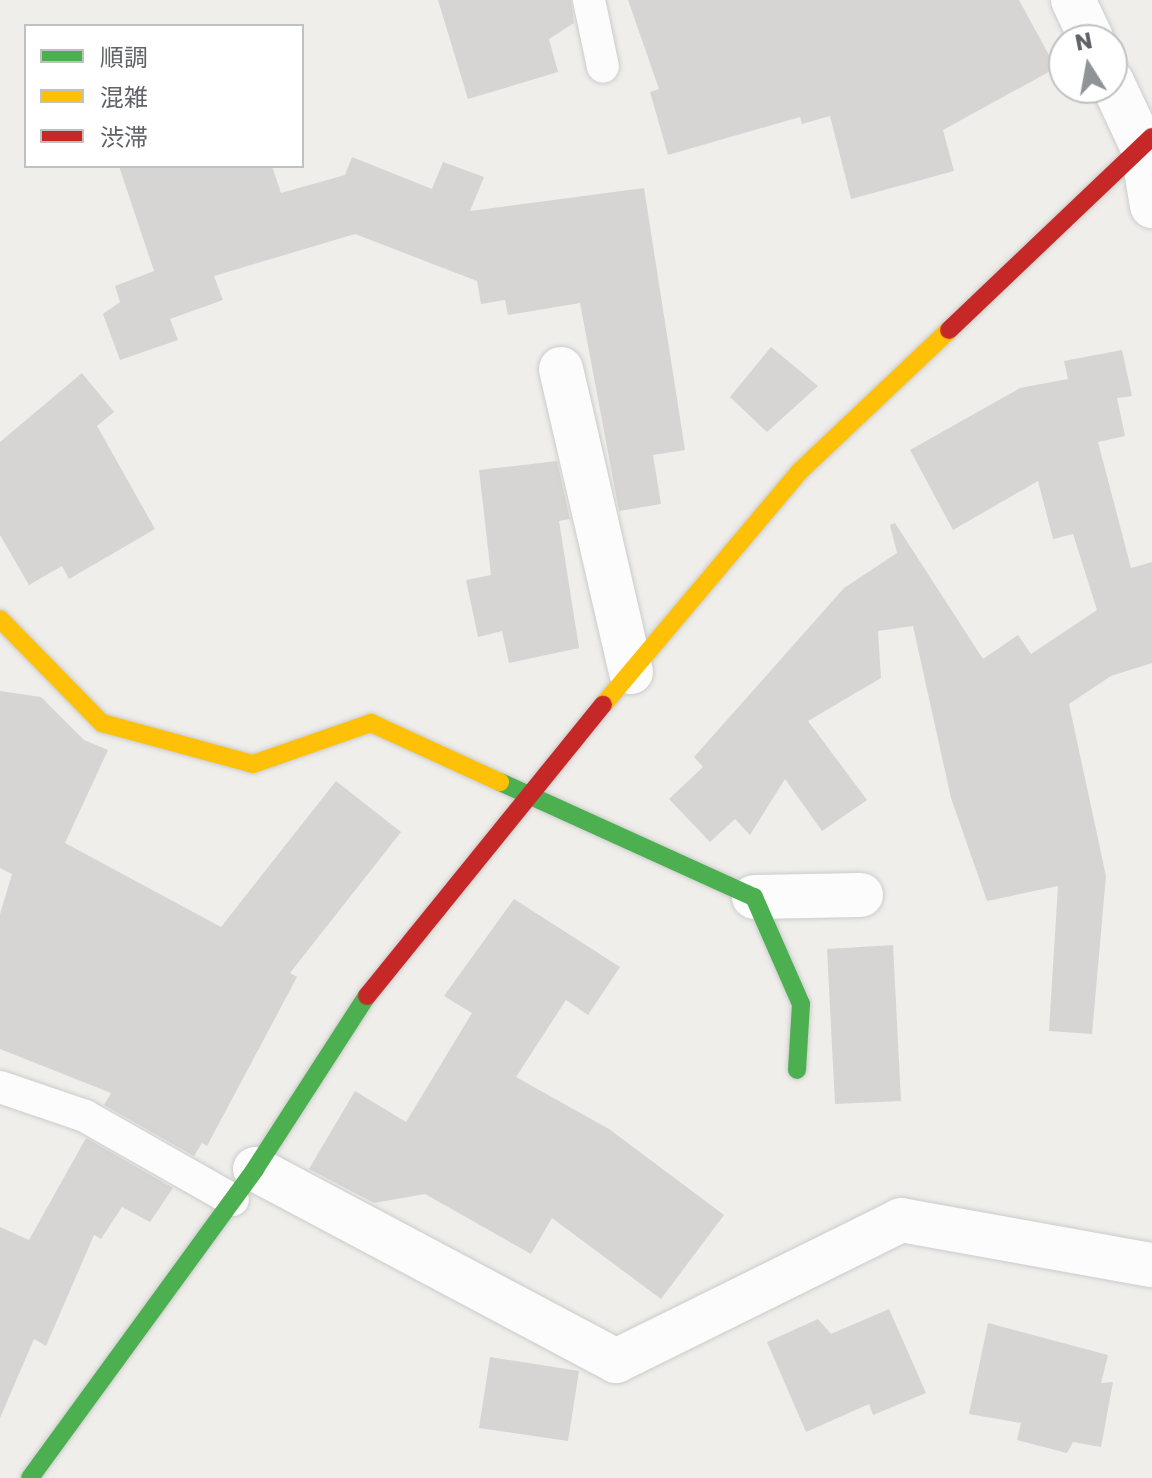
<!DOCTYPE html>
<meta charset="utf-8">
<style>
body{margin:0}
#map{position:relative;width:1152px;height:1478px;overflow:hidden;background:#efeeea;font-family:Poppins,"Noto Sans JP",sans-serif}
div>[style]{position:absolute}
.building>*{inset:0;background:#d6d5d3}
.roads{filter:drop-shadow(0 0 2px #cbcccc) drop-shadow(0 0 2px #cbcccc)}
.lane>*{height:32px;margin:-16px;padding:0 16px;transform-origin:16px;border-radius:16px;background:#fdfcfc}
.street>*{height:44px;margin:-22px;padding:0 22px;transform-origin:22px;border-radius:22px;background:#fdfcfc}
.fast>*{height:18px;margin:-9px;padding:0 9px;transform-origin:9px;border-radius:9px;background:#4caf50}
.slow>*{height:18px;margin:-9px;padding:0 9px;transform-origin:9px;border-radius:9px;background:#ffc107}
.jam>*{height:18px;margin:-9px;padding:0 9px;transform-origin:9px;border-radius:9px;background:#c62828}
span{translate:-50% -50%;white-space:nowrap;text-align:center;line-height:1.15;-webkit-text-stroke:8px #fff;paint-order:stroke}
.legend{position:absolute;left:24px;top:24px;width:280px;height:144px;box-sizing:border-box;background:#fff;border:2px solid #bfc1c3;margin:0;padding:10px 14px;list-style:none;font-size:24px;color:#5f6368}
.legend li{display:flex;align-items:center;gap:16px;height:40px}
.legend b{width:40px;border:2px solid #bfc1c3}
.north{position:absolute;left:1048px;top:24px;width:80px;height:80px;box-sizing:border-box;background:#fff;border:2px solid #bfc1c3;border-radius:50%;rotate:349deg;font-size:22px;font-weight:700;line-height:32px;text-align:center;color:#5f6368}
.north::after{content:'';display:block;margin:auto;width:28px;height:36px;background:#919496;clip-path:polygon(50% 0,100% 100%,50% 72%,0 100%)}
</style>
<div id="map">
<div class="building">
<i style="clip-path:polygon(438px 0,571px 0,574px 23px,549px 39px,558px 72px,468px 99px)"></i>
<i style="clip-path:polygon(628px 0,1019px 0,1056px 68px,943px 130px,954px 171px,851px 199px,830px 116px,802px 124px,800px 117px,668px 155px,650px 92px,659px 89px)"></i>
<i style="clip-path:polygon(352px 157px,432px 189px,443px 162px,484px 177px,470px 211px,644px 188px,685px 450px,653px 455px,661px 504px,619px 511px,580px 303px,508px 315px,505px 300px,481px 304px,477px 281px,355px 234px,214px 276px,223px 300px,170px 319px,178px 340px,120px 360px,103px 314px,120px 302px,115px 286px,154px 271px,119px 166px,272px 166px,281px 193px,345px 175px)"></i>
<i style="clip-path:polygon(771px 347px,818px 386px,767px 432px,730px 397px)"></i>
<i style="clip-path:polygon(1122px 350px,1132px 396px,1117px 398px,1125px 436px,1098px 442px,1131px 568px,1152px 562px,1152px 663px,1111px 676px,1069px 704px,1106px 876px,1092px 1034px,1049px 1031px,1058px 886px,987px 901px,951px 798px,913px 626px,878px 631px,881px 678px,808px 721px,867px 800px,822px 831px,785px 779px,750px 835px,735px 819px,710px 842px,669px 799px,703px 767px,694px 757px,844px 588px,897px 553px,890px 525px,895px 523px,983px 659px,1018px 635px,1031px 654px,1097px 610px,1073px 534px,1053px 539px,1038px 481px,953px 530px,910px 450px,1020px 388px,1068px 379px,1064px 361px)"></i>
<i style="clip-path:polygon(82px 373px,114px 412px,97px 426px,155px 529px,69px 579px,62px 566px,29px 585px,0 535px,0 442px)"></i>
<i style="clip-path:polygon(557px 461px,570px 519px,559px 521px,579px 648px,509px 663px,502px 631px,478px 637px,466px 580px,491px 575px,479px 470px)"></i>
<i style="clip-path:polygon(0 691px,41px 697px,84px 740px,108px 750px,65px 843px,221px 927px,336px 781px,401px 832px,290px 973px,297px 977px,207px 1146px,202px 1143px,194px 1156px,104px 1105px,111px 1093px,0 1049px,0 914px,12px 874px,0 868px)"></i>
<i style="clip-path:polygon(514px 899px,620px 967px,588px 1015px,566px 1000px,516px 1077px,609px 1129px,724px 1215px,661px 1299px,552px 1218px,531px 1254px,425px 1194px,374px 1203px,309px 1169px,355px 1091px,406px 1122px,472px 1013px,444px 996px)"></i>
<i style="clip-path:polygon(893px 945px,901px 1101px,835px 1104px,827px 949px)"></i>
<i style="clip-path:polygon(86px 1138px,173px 1188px,150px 1222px,122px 1207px,101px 1239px,94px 1235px,46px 1346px,34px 1339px,0 1418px,0 1227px,29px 1240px)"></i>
<i style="clip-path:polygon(889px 1309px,926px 1393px,873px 1415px,869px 1404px,806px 1432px,767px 1342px,818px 1319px,831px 1334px)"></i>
<i style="clip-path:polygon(988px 1323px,1108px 1355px,1101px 1383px,1113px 1382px,1101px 1447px,1073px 1442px,1067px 1453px,1017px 1440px,1021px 1423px,969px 1414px)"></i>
<i style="clip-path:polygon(490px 1357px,579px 1371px,568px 1441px,479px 1428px)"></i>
</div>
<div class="roads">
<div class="lane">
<i style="left:589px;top:0;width:68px;rotate:78.2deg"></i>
<i style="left:0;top:1087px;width:90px;rotate:18.8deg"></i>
<i style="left:85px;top:1116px;width:170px;rotate:29.6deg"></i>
</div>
<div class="street">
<i style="left:1073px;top:0;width:44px;rotate:64.6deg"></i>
<i style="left:1112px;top:82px;width:71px;rotate:64.9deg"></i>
<i style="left:1142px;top:146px;width:61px;rotate:80.5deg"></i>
<i style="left:561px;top:369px;width:311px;rotate:77deg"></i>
<i style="left:754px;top:897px;width:107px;rotate:-1.1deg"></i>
<i style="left:255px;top:1169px;width:409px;rotate:28deg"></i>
<i style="left:616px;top:1361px;width:318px;rotate:-26.3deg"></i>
<i style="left:901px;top:1220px;width:255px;rotate:10.2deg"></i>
</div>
<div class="fast">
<i style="left:500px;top:782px;width:279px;rotate:24.4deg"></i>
<i style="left:754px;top:897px;width:117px;rotate:66.3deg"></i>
<i style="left:801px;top:1004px;width:66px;rotate:93.5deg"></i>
<i style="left:30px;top:1478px;width:382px;rotate:-53.9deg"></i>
<i style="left:255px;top:1169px;width:206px;rotate:-57.1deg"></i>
</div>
<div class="slow">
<i style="left:0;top:619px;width:146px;rotate:45.6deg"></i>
<i style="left:102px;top:723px;width:156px;rotate:15.2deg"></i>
<i style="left:253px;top:764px;width:125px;rotate:-19.2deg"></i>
<i style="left:371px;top:723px;width:142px;rotate:24.6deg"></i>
<i style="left:603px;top:705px;width:304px;rotate:-49.9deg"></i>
<i style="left:799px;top:472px;width:207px;rotate:-43.4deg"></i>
</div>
<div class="jam">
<i style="left:949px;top:330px;width:280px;rotate:-43.6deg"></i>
<i style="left:367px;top:996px;width:375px;rotate:-51deg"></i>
</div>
</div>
<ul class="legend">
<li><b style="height:10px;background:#4caf50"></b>順調</li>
<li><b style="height:10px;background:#ffc107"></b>混雑</li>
<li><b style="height:10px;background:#c62828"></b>渋滞</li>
</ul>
<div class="north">N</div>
</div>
